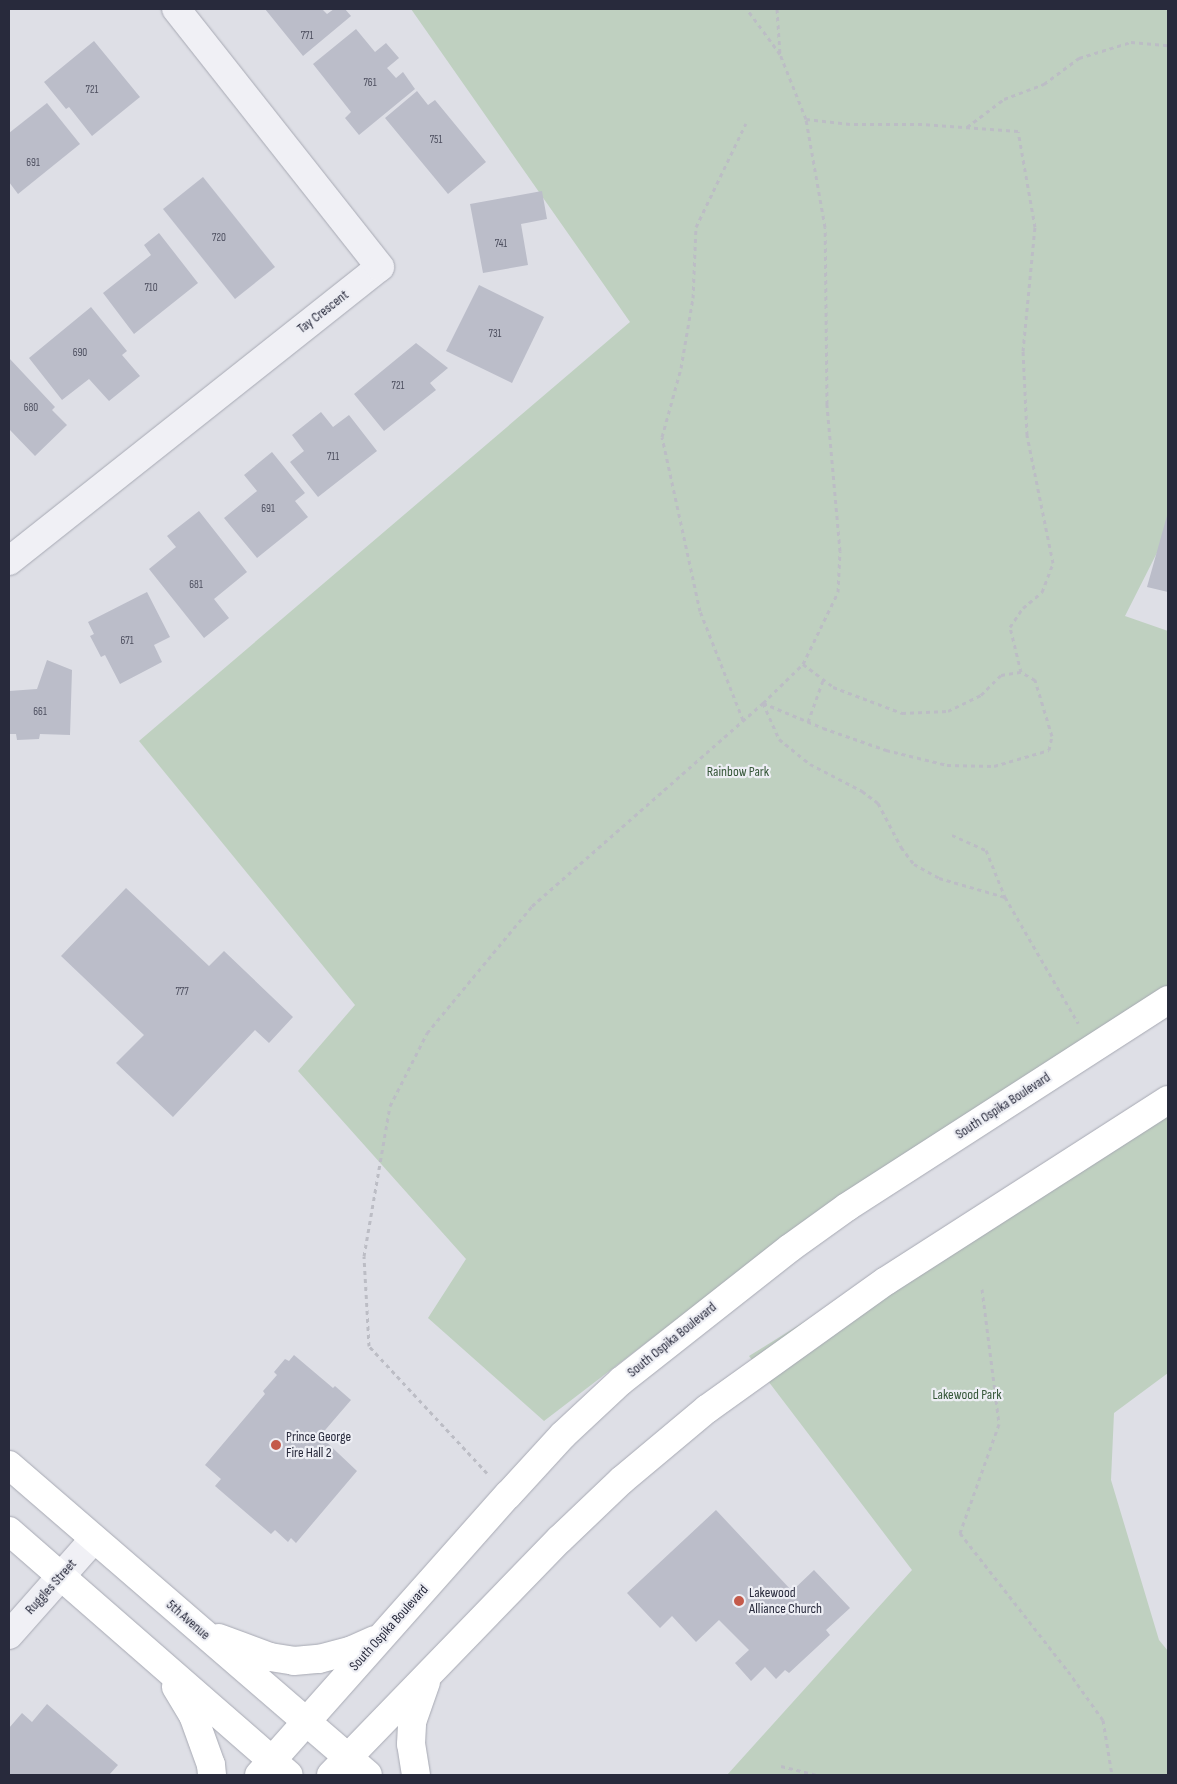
<!DOCTYPE html>
<style>
body{margin:0}
#map{position:relative;width:1177px;height:1784px;overflow:hidden;background:#dedfe6;font-family:"Sofia Sans Condensed",sans-serif}
div>[style]{position:absolute}
.green>*{inset:0;background:#bfd0c0}
.building>*{inset:0;background:#bbbdc9}
.path>*{height:3px;margin-top:-1.5px;transform-origin:0;background:repeating-linear-gradient(90deg,#bcbdc5 0 4px,transparent 0 8px)}
.roads{filter:drop-shadow(0 0 1px #a7a9b3) drop-shadow(0 0 1px #a7a9b3)}
.street>*{height:28px;margin:-14px;padding:0 14px;transform-origin:14px;border-radius:14px;background:#f0f0f5}
.secondary>*{height:28px;margin:-14px;padding:0 14px;transform-origin:14px;border-radius:14px;background:#fff}
.dots>*{width:14px;height:14px;translate:-50% -50%;box-sizing:border-box;border:2px solid #edeef4;border-radius:50%}
span{translate:-50% -50%;white-space:nowrap;text-align:center;line-height:1.15;-webkit-text-stroke:4.5px #edeef4;paint-order:stroke}
.number-label{font-size:11px;color:#4d4f5f}
.number-label span{-webkit-text-stroke-width:0}
.street-label{font-size:14px;color:#282a3c}
.park-label{font-size:14px;color:#365739}
.poi-label{font-size:14px;color:#282a3c}
.left{translate:0 -50%;text-align:left}
.frame{position:absolute;inset:0;border:10px solid #282a3c;pointer-events:none}
</style>
<div id="map">
<div class="green">
<i style="clip-path:polygon(411px 9px,1168px 9px,1168px 531px,1125px 616px,1168px 631px,1168px 992px,834px 1199px,544px 1421px,428px 1318px,466px 1259px,298px 1071px,355px 1005px,139px 741px,630px 322px)"></i>
<i style="clip-path:polygon(1168px 1096px,1168px 1373px,1114px 1413px,1111px 1480px,1159px 1640px,1168px 1651px,1168px 1775px,727px 1775px,912px 1570px,749px 1356px)"></i>
</div>
<div class="building">
<i style="clip-path:polygon(265px 9px,322px 9px,327px 14px,334px 9px,345px 9px,351px 16px,303px 56px)"></i>
<i style="clip-path:polygon(356px 29px,375px 52px,386px 43px,399px 58px,387px 68px,396px 78px,403px 72px,415px 89px,359px 135px,345px 118px,351px 112px,313px 64px)"></i>
<i style="clip-path:polygon(94px 41px,140px 97px,92px 136px,69px 107px,66px 109px,44px 82px)"></i>
<i style="clip-path:polygon(417px 91px,428px 105px,435px 100px,486px 162px,448px 194px,385px 118px)"></i>
<i style="clip-path:polygon(47px 103px,80px 144px,18px 194px,9px 182px,9px 133px)"></i>
<i style="clip-path:polygon(203px 177px,275px 267px,235px 299px,163px 209px)"></i>
<i style="clip-path:polygon(542px 191px,547px 219px,521px 224px,528px 265px,483px 273px,470px 204px)"></i>
<i style="clip-path:polygon(159px 233px,198px 283px,134px 334px,103px 293px,151px 255px,144px 245px)"></i>
<i style="clip-path:polygon(479px 285px,544px 317px,512px 383px,446px 351px)"></i>
<i style="clip-path:polygon(91px 307px,127px 351px,122px 355px,140px 376px,109px 401px,89px 379px,62px 400px,29px 358px)"></i>
<i style="clip-path:polygon(416px 343px,448px 368px,430px 383px,436px 390px,384px 431px,354px 394px)"></i>
<i style="clip-path:polygon(9px 358px,55px 407px,52px 410px,67px 425px,35px 456px,9px 429px)"></i>
<i style="clip-path:polygon(321px 412px,333px 427px,349px 415px,377px 451px,318px 497px,290px 462px,304px 451px,292px 435px)"></i>
<i style="clip-path:polygon(272px 452px,305px 493px,295px 501px,308px 517px,257px 558px,224px 518px,257px 491px,244px 475px)"></i>
<i style="clip-path:polygon(199px 511px,247px 572px,214px 599px,229px 618px,204px 638px,149px 569px,176px 547px,167px 536px)"></i>
<i style="clip-path:polygon(1168px 512px,1168px 592px,1147px 587px)"></i>
<i style="clip-path:polygon(147px 592px,170px 637px,154px 645px,162px 662px,120px 684px,105px 655px,101px 657px,90px 636px,94px 634px,88px 622px)"></i>
<i style="clip-path:polygon(47px 660px,72px 670px,70px 735px,40px 734px,39px 739px,17px 740px,16px 734px,9px 734px,9px 691px,37px 689px)"></i>
<i style="clip-path:polygon(126px 888px,209px 966px,224px 951px,293px 1017px,269px 1043px,255px 1030px,173px 1117px,116px 1063px,144px 1035px,61px 956px)"></i>
<i style="clip-path:polygon(294px 1355px,333px 1388px,335px 1386px,351px 1400px,320px 1436px,357px 1471px,296px 1543px,291px 1538px,288px 1542px,275px 1530px,271px 1534px,215px 1486px,221px 1479px,205px 1465px,265px 1394px,263px 1391px,277px 1375px,274px 1372px,285px 1359px,289px 1361px)"></i>
<i style="clip-path:polygon(716px 1510px,792px 1591px,814px 1570px,850px 1608px,826px 1630px,830px 1635px,789px 1673px,785px 1670px,776px 1679px,765px 1667px,751px 1681px,735px 1663px,749px 1650px,719px 1620px,696px 1642px,672px 1616px,660px 1628px,627px 1593px)"></i>
<i style="clip-path:polygon(47px 1704px,118px 1765px,109px 1775px,9px 1775px,9px 1728px,22px 1713px,32px 1722px)"></i>
</div>
<div class="path">
<i style="left:777px;top:9px;width:45px;rotate:86.2deg"></i>
<i style="left:967px;top:127px;width:46px;rotate:-37.1deg"></i>
<i style="left:1004px;top:99px;width:43px;rotate:-20.6deg"></i>
<i style="left:1044px;top:84px;width:44px;rotate:-36.6deg"></i>
<i style="left:1079px;top:58px;width:54px;rotate:-17.1deg"></i>
<i style="left:1131px;top:42px;width:37px;rotate:5deg"></i>
<i style="left:803px;top:664px;width:80px;rotate:-64.1deg"></i>
<i style="left:838px;top:592px;width:41px;rotate:-87.2deg"></i>
<i style="left:840px;top:551px;width:148px;rotate:-95.1deg"></i>
<i style="left:827px;top:404px;width:177px;rotate:-90.6deg"></i>
<i style="left:825px;top:227px;width:110px;rotate:-100deg"></i>
<i style="left:763px;top:703px;width:65px;rotate:22.6deg"></i>
<i style="left:823px;top:728px;width:67px;rotate:19.2deg"></i>
<i style="left:886px;top:750px;width:63px;rotate:13.8deg"></i>
<i style="left:947px;top:765px;width:47px;rotate:1.2deg"></i>
<i style="left:994px;top:766px;width:57px;rotate:-16.2deg"></i>
<i style="left:1049px;top:750px;width:14px;rotate:-78deg"></i>
<i style="left:1052px;top:736px;width:59px;rotate:-106.9deg"></i>
<i style="left:1035px;top:680px;width:16px;rotate:-150deg"></i>
<i style="left:763px;top:703px;width:39px;rotate:66deg"></i>
<i style="left:779px;top:739px;width:40px;rotate:39deg"></i>
<i style="left:810px;top:764px;width:59px;rotate:27.4deg"></i>
<i style="left:862px;top:791px;width:20px;rotate:37deg"></i>
<i style="left:878px;top:803px;width:50px;rotate:62.4deg"></i>
<i style="left:901px;top:847px;width:21px;rotate:53deg"></i>
<i style="left:914px;top:864px;width:29px;rotate:29deg"></i>
<i style="left:939px;top:878px;width:69px;rotate:16.1deg"></i>
<i style="left:743px;top:720px;width:117px;rotate:-111.5deg"></i>
<i style="left:700px;top:611px;width:178px;rotate:-102.3deg"></i>
<i style="left:662px;top:437px;width:72px;rotate:-74.6deg"></i>
<i style="left:681px;top:368px;width:71px;rotate:-80.3deg"></i>
<i style="left:693px;top:298px;width:71px;rotate:-87.6deg"></i>
<i style="left:696px;top:227px;width:115px;rotate:-64.3deg"></i>
<i style="left:808px;top:722px;width:45px;rotate:-70.3deg"></i>
<i style="left:952px;top:835px;width:37px;rotate:24deg"></i>
<i style="left:986px;top:850px;width:51px;rotate:68deg"></i>
<i style="left:1005px;top:897px;width:146px;rotate:59.9deg"></i>
<i style="left:982px;top:1289px;width:136px;rotate:82.8deg"></i>
<i style="left:999px;top:1424px;width:116px;rotate:109.7deg"></i>
<i style="left:960px;top:1533px;width:175px;rotate:52deg"></i>
<i style="left:1068px;top:1671px;width:60px;rotate:54.5deg"></i>
<i style="left:1103px;top:1720px;width:56px;rotate:80.7deg"></i>
<i style="left:487px;top:1473px;width:173px;rotate:-132.9deg"></i>
<i style="left:369px;top:1346px;width:90px;rotate:-93.2deg"></i>
<i style="left:364px;top:1256px;width:152px;rotate:-80.2deg"></i>
<i style="left:390px;top:1106px;width:82px;rotate:-63.1deg"></i>
<i style="left:427px;top:1033px;width:165px;rotate:-50.4deg"></i>
<i style="left:532px;top:906px;width:308px;rotate:-41.3deg"></i>
<i style="left:763px;top:703px;width:56px;rotate:-44.3deg"></i>
<i style="left:803px;top:664px;width:38px;rotate:37deg"></i>
<i style="left:833px;top:687px;width:74px;rotate:20.6deg"></i>
<i style="left:902px;top:713px;width:46px;rotate:-2.5deg"></i>
<i style="left:948px;top:711px;width:37px;rotate:-26deg"></i>
<i style="left:981px;top:695px;width:28px;rotate:-45deg"></i>
<i style="left:1001px;top:675px;width:20px;rotate:-9deg"></i>
<i style="left:1021px;top:672px;width:46px;rotate:-103.7deg"></i>
<i style="left:1010px;top:627px;width:23px;rotate:-56deg"></i>
<i style="left:1023px;top:608px;width:25px;rotate:-40deg"></i>
<i style="left:1042px;top:592px;width:31px;rotate:-69deg"></i>
<i style="left:1053px;top:563px;width:131px;rotate:-101.5deg"></i>
<i style="left:1027px;top:435px;width:84px;rotate:-92.7deg"></i>
<i style="left:1023px;top:351px;width:125px;rotate:-84.5deg"></i>
<i style="left:1035px;top:227px;width:97px;rotate:-100deg"></i>
<i style="left:1018px;top:131px;width:96px;rotate:-175.8deg"></i>
<i style="left:922px;top:124px;width:72px;rotate:180deg"></i>
<i style="left:850px;top:124px;width:44px;rotate:-173.5deg"></i>
<i style="left:806px;top:119px;width:70px;rotate:-111.8deg"></i>
<i style="left:780px;top:54px;width:56px;rotate:-126.3deg"></i>
<i style="left:781px;top:1766px;width:38px;rotate:14deg"></i>
</div>
<div class="roads">
<div class="street">
<i style="left:9px;top:561px;width:473px;rotate:-38.4deg"></i>
<i style="left:380px;top:267px;width:329px;rotate:-128.3deg"></i>
<i style="left:9px;top:1635px;width:128px;rotate:-48.5deg"></i>
</div>
<div class="secondary">
<i style="left:9px;top:1465px;width:474px;rotate:40.8deg"></i>
<i style="left:9px;top:1531px;width:371px;rotate:41.1deg"></i>
<i style="left:219px;top:1638px;width:54px;rotate:20.4deg"></i>
<i style="left:270px;top:1657px;width:24px;rotate:9deg"></i>
<i style="left:294px;top:1661px;width:25px;rotate:-5deg"></i>
<i style="left:319px;top:1659px;width:34px;rotate:-15deg"></i>
<i style="left:352px;top:1650px;width:24px;rotate:-24deg"></i>
<i style="left:176px;top:1687px;width:33px;rotate:59deg"></i>
<i style="left:193px;top:1715px;width:53px;rotate:70.2deg"></i>
<i style="left:211px;top:1765px;width:10px;rotate:84deg"></i>
<i style="left:259px;top:1775px;width:375px;rotate:-48.4deg"></i>
<i style="left:508px;top:1495px;width:81px;rotate:-47.5deg"></i>
<i style="left:563px;top:1435px;width:79px;rotate:-43deg"></i>
<i style="left:621px;top:1381px;width:215px;rotate:-38.2deg"></i>
<i style="left:790px;top:1248px;width:70px;rotate:-35.7deg"></i>
<i style="left:847px;top:1207px;width:382px;rotate:-32.8deg"></i>
<i style="left:331px;top:1775px;width:329px;rotate:-45.9deg"></i>
<i style="left:560px;top:1539px;width:86px;rotate:-43.6deg"></i>
<i style="left:622px;top:1480px;width:111px;rotate:-39.9deg"></i>
<i style="left:707px;top:1409px;width:220px;rotate:-35.6deg"></i>
<i style="left:886px;top:1281px;width:335px;rotate:-32.7deg"></i>
<i style="left:416px;top:1775px;width:31px;rotate:-99deg"></i>
<i style="left:411px;top:1744px;width:22px;rotate:-87deg"></i>
<i style="left:412px;top:1722px;width:42px;rotate:-70.7deg"></i>
</div>
</div>
<div class="dots">
<i style="left:276px;top:1445px;background:#c45a4a"></i>
<i style="left:739px;top:1601px;background:#c45a4a"></i>
</div>
<div class="number-label">
<span style="left:307px;top:36px">771</span>
<span style="left:370px;top:83px">761</span>
<span style="left:92px;top:90px">721</span>
<span style="left:436px;top:140px">751</span>
<span style="left:33px;top:163px">691</span>
<span style="left:219px;top:238px">720</span>
<span style="left:501px;top:244px">741</span>
<span style="left:151px;top:288px">710</span>
<span style="left:495px;top:334px">731</span>
<span style="left:80px;top:353px">690</span>
<span style="left:398px;top:386px">721</span>
<span style="left:31px;top:408px">680</span>
<span style="left:333px;top:457px">711</span>
<span style="left:268px;top:509px">691</span>
<span style="left:196px;top:585px">681</span>
<span style="left:127px;top:641px">671</span>
<span style="left:40px;top:712px">661</span>
<span style="left:182px;top:992px">777</span>
</div>
<div class="street-label">
<span style="left:323px;top:312px;rotate:-38deg">Tay Crescent</span>
<span style="left:1003px;top:1106px;rotate:-33deg">South Ospika Boulevard</span>
<span style="left:672px;top:1340px;rotate:-39deg">South Ospika Boulevard</span>
<span style="left:51px;top:1587px;rotate:-48deg">Ruggles Street</span>
<span style="left:188px;top:1620px;rotate:41deg">5th Avenue</span>
<span style="left:389px;top:1628px;rotate:-48deg">South Ospika Boulevard</span>
</div>
<div class="park-label">
<span style="left:738px;top:772px">Rainbow Park</span>
<span style="left:967px;top:1395px">Lakewood Park</span>
</div>
<div class="poi-label">
<span class="left" style="left:286px;top:1445px">Prince George<br>Fire Hall 2</span>
<span class="left" style="left:749px;top:1601px">Lakewood<br>Alliance Church</span>
</div>
<div class="frame"></div>
</div>
